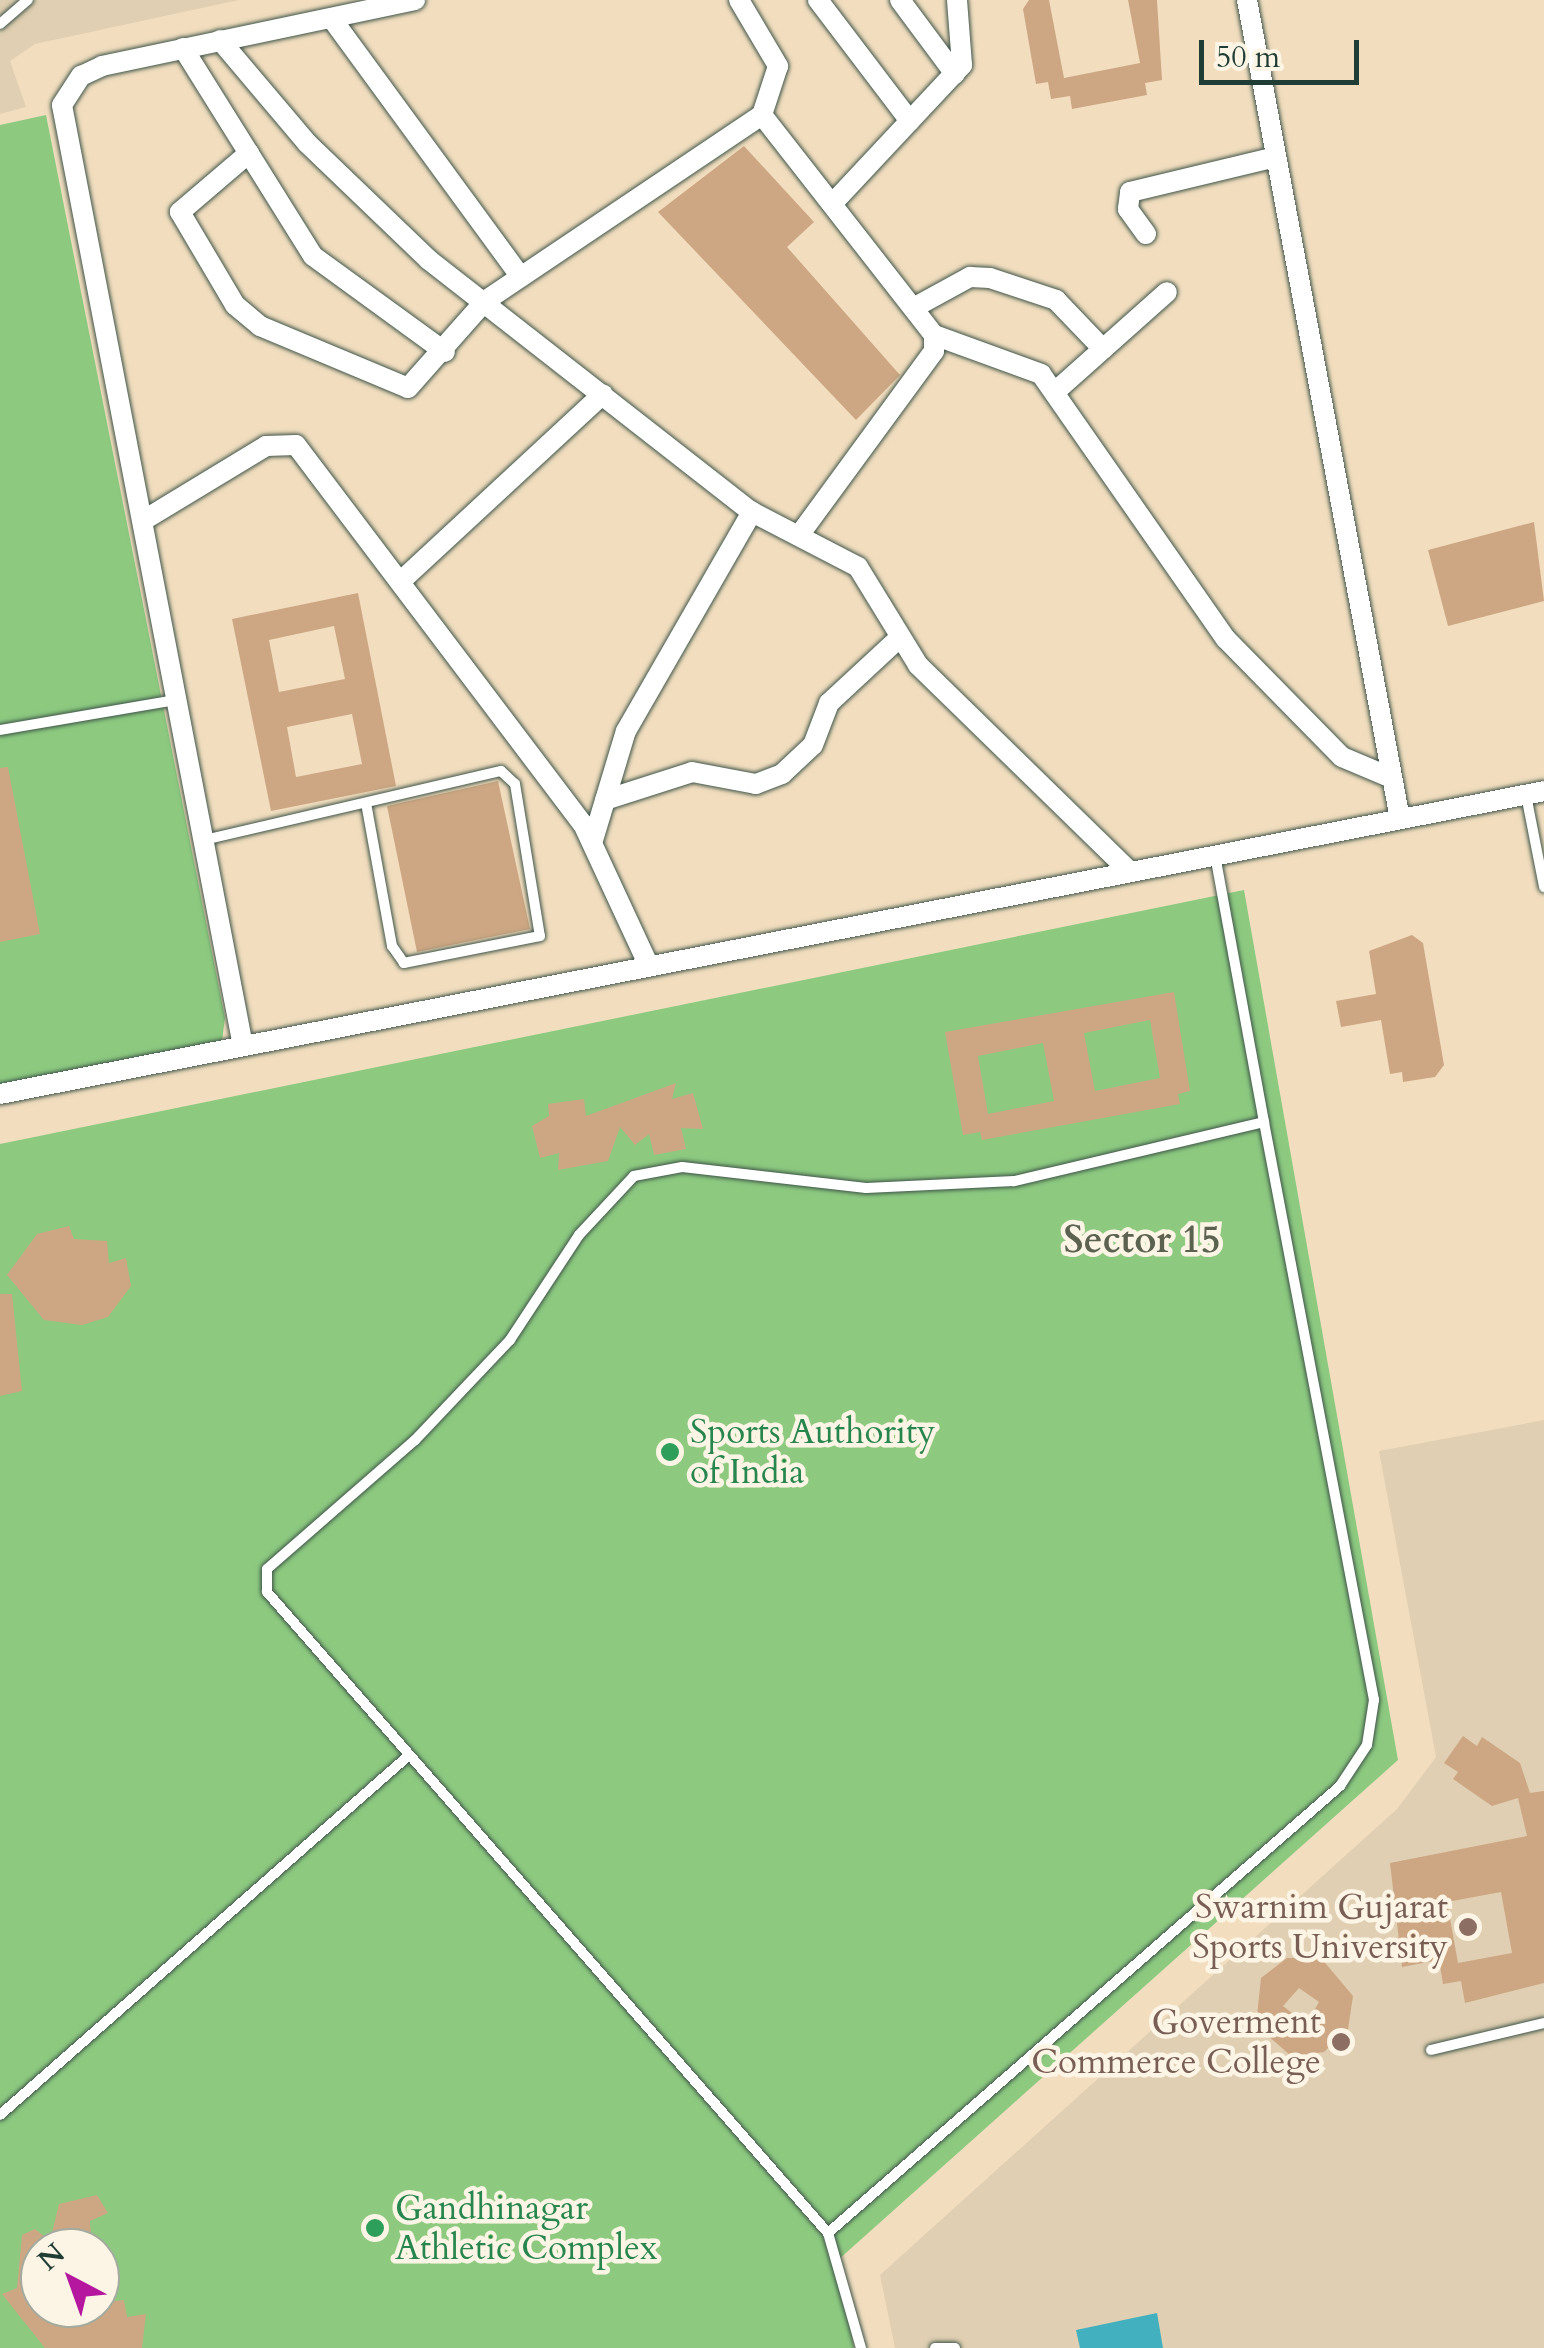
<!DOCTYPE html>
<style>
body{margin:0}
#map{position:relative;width:1544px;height:2348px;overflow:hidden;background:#f2debf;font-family:Cardo,serif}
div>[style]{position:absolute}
.built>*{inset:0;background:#e0cfb2}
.green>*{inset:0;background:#8dca80}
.water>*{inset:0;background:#42b0be}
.building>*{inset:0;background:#cda783}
.roads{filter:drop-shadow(0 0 2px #3f5549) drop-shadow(0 0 2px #3f5549)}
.lane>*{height:10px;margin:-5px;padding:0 5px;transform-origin:5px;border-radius:5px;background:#fff}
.street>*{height:20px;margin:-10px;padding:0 10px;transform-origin:10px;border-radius:10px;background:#fff}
.dots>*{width:28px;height:28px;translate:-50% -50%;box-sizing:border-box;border:5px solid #fcf5e5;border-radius:50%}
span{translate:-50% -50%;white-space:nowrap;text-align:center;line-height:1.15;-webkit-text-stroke:9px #fcf5e5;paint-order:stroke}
.leisure-label{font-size:35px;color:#27864d}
.left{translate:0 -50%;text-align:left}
.education-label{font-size:35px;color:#785e54}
.right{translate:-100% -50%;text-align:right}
.neighbourhood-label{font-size:38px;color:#5c6250;font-weight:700}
.north{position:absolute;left:20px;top:2228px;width:100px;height:100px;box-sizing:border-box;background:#fcf5e5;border:2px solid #a4ab9e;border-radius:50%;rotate:319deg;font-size:28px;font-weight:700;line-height:40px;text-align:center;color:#1f3d34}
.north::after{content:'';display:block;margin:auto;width:35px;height:45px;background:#b5179e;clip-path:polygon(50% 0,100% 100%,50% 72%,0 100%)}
.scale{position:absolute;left:1199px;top:40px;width:160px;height:45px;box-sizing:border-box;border:5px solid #1f3d34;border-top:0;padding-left:12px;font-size:30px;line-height:35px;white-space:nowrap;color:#1f3d34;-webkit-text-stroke:8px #fcf5e5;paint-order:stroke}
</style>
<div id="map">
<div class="built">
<i style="clip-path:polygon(0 0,239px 0,35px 44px,10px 61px,26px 107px,0 114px)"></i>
<i style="clip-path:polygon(1544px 1420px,1544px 2348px,895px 2348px,880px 2275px,1397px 1809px,1436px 1757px,1379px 1451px)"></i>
</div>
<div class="green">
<i style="clip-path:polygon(46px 115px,225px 1018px,220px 1056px,0 1099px,0 125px)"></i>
<i style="clip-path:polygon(evenodd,1244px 890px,1398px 1760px,838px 2260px,854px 2348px,0 2348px,0 1144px,1244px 890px,40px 2248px,100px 2248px,100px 2308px,40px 2308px,40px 2248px)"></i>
</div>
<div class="water">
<i style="clip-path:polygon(1157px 2313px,1163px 2348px,1080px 2348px,1076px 2330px)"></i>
</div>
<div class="building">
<i style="clip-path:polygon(1029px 0,1049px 0,1064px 78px,1140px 63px,1128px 0,1157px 0,1162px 80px,1145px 83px,1147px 95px,1072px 109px,1070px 96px,1051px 99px,1048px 82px,1036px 84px,1023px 9px)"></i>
<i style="clip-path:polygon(744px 146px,814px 222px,787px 247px,900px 375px,856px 420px,658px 212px)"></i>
<i style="clip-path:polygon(1534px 522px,1544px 601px,1448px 626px,1428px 550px)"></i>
<i style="clip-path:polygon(evenodd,358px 593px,396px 786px,271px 811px,232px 619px,358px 593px,334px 626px,345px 679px,279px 692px,269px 640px,334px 626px,358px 593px,352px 714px,362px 764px,296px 777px,287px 727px,352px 714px)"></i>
<i style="clip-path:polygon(8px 767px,40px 934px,0 942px,0 768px)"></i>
<i style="clip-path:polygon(498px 781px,530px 929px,417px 952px,387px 806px)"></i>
<i style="clip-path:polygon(1412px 935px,1423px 943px,1444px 1065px,1435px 1077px,1403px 1082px,1402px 1072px,1390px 1074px,1381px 1020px,1341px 1027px,1336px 1001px,1376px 994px,1369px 951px)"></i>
<i style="clip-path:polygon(evenodd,1174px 992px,1190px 1091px,1178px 1094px,1180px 1104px,982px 1140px,980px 1132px,963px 1135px,945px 1032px,1174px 992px,1150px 1020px,1160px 1078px,1095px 1091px,1084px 1033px,1150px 1020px,1174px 992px,1043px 1043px,1054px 1101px,988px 1114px,978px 1056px,1043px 1043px)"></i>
<i style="clip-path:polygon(676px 1083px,672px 1099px,693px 1093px,703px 1129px,681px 1128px,686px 1149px,654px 1155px,649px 1134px,635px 1145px,620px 1127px,608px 1161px,558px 1170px,559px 1153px,540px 1158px,532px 1126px,549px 1116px,548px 1104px,584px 1099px,586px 1116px)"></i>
<i style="clip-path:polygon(69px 1226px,74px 1239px,107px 1241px,109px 1263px,126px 1258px,131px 1286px,108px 1317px,82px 1325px,44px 1320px,7px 1275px,37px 1234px)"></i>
<i style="clip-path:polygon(0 1294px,12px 1294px,22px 1391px,0 1396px)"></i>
<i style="clip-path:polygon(evenodd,1463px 1736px,1477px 1746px,1482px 1737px,1520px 1763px,1530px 1793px,1544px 1791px,1544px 1983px,1465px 2003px,1461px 1981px,1443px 1984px,1439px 1960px,1402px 1967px,1390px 1863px,1527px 1836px,1518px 1798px,1492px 1806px,1453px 1779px,1458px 1772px,1444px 1763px,1463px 1736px,1501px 1892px,1512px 1953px,1458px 1963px,1447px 1902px,1501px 1892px)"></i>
<i style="clip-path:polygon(evenodd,1287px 1958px,1321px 1958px,1353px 1996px,1348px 2029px,1324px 2052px,1291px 2056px,1256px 2025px,1261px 1978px,1287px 1958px,1299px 1988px,1319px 2002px,1306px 2024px,1283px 2006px,1299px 1988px)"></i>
<i style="clip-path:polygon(97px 2195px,108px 2213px,90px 2221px,92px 2248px,40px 2248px,40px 2308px,124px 2300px,127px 2317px,146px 2314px,142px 2348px,45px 2348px,2px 2294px,17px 2288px,22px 2235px,35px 2229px,50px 2241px,59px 2204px)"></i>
</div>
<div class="roads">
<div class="lane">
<i style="left:0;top:24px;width:37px;rotate:-41deg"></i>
<i style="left:0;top:730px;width:179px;rotate:-9.7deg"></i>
<i style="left:1526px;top:795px;width:94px;rotate:78.9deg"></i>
<i style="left:204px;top:840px;width:305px;rotate:-13.1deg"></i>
<i style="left:501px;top:771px;width:19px;rotate:43deg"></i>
<i style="left:515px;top:784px;width:154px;rotate:80.7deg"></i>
<i style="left:540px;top:936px;width:139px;rotate:168.8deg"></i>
<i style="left:404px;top:963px;width:21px;rotate:-125deg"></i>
<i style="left:392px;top:946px;width:145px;rotate:-100.3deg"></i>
<i style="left:1215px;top:855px;width:271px;rotate:79.6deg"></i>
<i style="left:1431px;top:2050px;width:116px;rotate:-13.4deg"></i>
<i style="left:0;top:2115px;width:542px;rotate:-41.34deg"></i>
<i style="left:828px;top:2233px;width:680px;rotate:-41.12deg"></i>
<i style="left:1340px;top:1786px;width:49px;rotate:-56.6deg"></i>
<i style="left:1367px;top:1745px;width:46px;rotate:-81.2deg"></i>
<i style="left:1374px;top:1700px;width:588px;rotate:-100.78deg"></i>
<i style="left:1264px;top:1122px;width:257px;rotate:166.7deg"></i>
<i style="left:1014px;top:1181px;width:148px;rotate:177.3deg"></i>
<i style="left:866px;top:1188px;width:185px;rotate:-173.5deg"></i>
<i style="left:682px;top:1167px;width:49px;rotate:169.4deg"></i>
<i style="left:634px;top:1176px;width:81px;rotate:133deg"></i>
<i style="left:579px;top:1235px;width:126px;rotate:123.3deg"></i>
<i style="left:510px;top:1340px;width:138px;rotate:133.5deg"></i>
<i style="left:415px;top:1440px;width:196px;rotate:138.9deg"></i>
<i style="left:267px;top:1569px;width:23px;rotate:90deg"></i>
<i style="left:267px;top:1592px;width:852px;rotate:48.81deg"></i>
<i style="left:828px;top:2233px;width:120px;rotate:74deg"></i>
<i style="left:935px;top:2348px;width:20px"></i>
</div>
<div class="street">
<i style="left:739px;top:0;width:77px;rotate:59.4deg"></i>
<i style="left:778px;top:66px;width:52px;rotate:108.1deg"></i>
<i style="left:762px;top:115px;width:279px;rotate:52deg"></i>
<i style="left:934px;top:335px;width:16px;rotate:90deg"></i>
<i style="left:934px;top:351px;width:227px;rotate:126.2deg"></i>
<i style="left:818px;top:0;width:152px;rotate:52.8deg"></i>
<i style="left:900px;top:0;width:92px;rotate:53.4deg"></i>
<i style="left:1247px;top:0;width:833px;rotate:79.42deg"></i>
<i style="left:332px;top:19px;width:318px;rotate:53.8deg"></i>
<i style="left:220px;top:40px;width:135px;rotate:49.8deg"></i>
<i style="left:307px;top:143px;width:169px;rotate:43.8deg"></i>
<i style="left:429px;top:260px;width:410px;rotate:38deg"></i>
<i style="left:752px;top:512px;width:119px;rotate:27.4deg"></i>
<i style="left:858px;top:567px;width:115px;rotate:58.5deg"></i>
<i style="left:918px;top:665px;width:296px;rotate:44.3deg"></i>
<i style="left:183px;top:48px;width:245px;rotate:58deg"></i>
<i style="left:313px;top:256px;width:163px;rotate:36deg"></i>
<i style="left:249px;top:153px;width:91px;rotate:139.5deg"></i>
<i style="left:180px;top:212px;width:108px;rotate:59.4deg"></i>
<i style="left:235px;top:305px;width:33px;rotate:40deg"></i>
<i style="left:260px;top:326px;width:160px;rotate:22.7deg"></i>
<i style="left:408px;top:388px;width:116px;rotate:-48.5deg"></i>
<i style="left:485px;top:301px;width:334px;rotate:-33.9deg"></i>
<i style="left:833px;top:203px;width:189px;rotate:-46.9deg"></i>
<i style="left:962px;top:65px;width:65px;rotate:-94.4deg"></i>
<i style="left:1146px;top:234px;width:31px;rotate:-126deg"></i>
<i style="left:1128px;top:209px;width:17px;rotate:-83deg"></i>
<i style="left:1130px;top:192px;width:150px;rotate:-13.5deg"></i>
<i style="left:915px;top:307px;width:63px;rotate:-28.6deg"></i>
<i style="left:970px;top:277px;width:20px;rotate:3deg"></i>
<i style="left:990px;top:278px;width:70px;rotate:18.4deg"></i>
<i style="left:1056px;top:300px;width:68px;rotate:46.2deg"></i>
<i style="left:934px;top:335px;width:114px;rotate:20deg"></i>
<i style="left:1041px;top:374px;width:323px;rotate:55.1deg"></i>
<i style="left:1226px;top:639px;width:165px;rotate:45.5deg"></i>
<i style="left:1342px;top:757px;width:54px;rotate:22.8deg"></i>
<i style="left:1057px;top:390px;width:147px;rotate:-41.7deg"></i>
<i style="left:144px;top:520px;width:143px;rotate:-31.2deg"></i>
<i style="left:266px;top:446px;width:30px;rotate:-2deg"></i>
<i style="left:296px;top:445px;width:475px;rotate:52.9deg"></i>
<i style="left:583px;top:824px;width:157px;rotate:65.1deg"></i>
<i style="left:401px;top:581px;width:275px;rotate:-42.8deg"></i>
<i style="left:605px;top:800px;width:91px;rotate:-17.8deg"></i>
<i style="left:692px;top:772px;width:65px;rotate:10.6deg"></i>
<i style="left:756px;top:784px;width:28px;rotate:-21deg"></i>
<i style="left:782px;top:774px;width:42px;rotate:-43.1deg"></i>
<i style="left:813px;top:745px;width:45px;rotate:-69.1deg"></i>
<i style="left:829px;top:703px;width:93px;rotate:-42.8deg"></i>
<i style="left:593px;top:840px;width:114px;rotate:-73.2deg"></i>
<i style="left:626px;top:731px;width:253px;rotate:-60.1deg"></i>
<i style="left:243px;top:1046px;width:958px;rotate:-100.89deg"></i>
<i style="left:62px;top:105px;width:35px;rotate:-57deg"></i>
<i style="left:81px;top:76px;width:23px;rotate:-25deg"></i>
<i style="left:102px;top:66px;width:320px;rotate:-11.9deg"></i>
<i style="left:0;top:1094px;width:1573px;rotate:-11.1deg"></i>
</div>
</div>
<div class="dots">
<i style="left:670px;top:1452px;background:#2e9e5b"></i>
<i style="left:1468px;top:1927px;background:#8d6e63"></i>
<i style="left:1341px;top:2042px;background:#8d6e63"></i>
<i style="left:375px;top:2228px;background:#2e9e5b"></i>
</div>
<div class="leisure-label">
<span class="left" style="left:690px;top:1452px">Sports Authority<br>of India</span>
<span class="left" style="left:395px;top:2228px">Gandhinagar<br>Athletic Complex</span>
</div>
<div class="education-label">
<span class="right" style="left:1448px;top:1927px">Swarnim Gujarat<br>Sports University</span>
<span class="right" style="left:1321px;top:2042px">Goverment<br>Commerce College</span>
</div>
<div class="neighbourhood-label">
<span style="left:1142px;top:1241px">Sector 15</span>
</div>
<div class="north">N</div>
<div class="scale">50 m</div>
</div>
